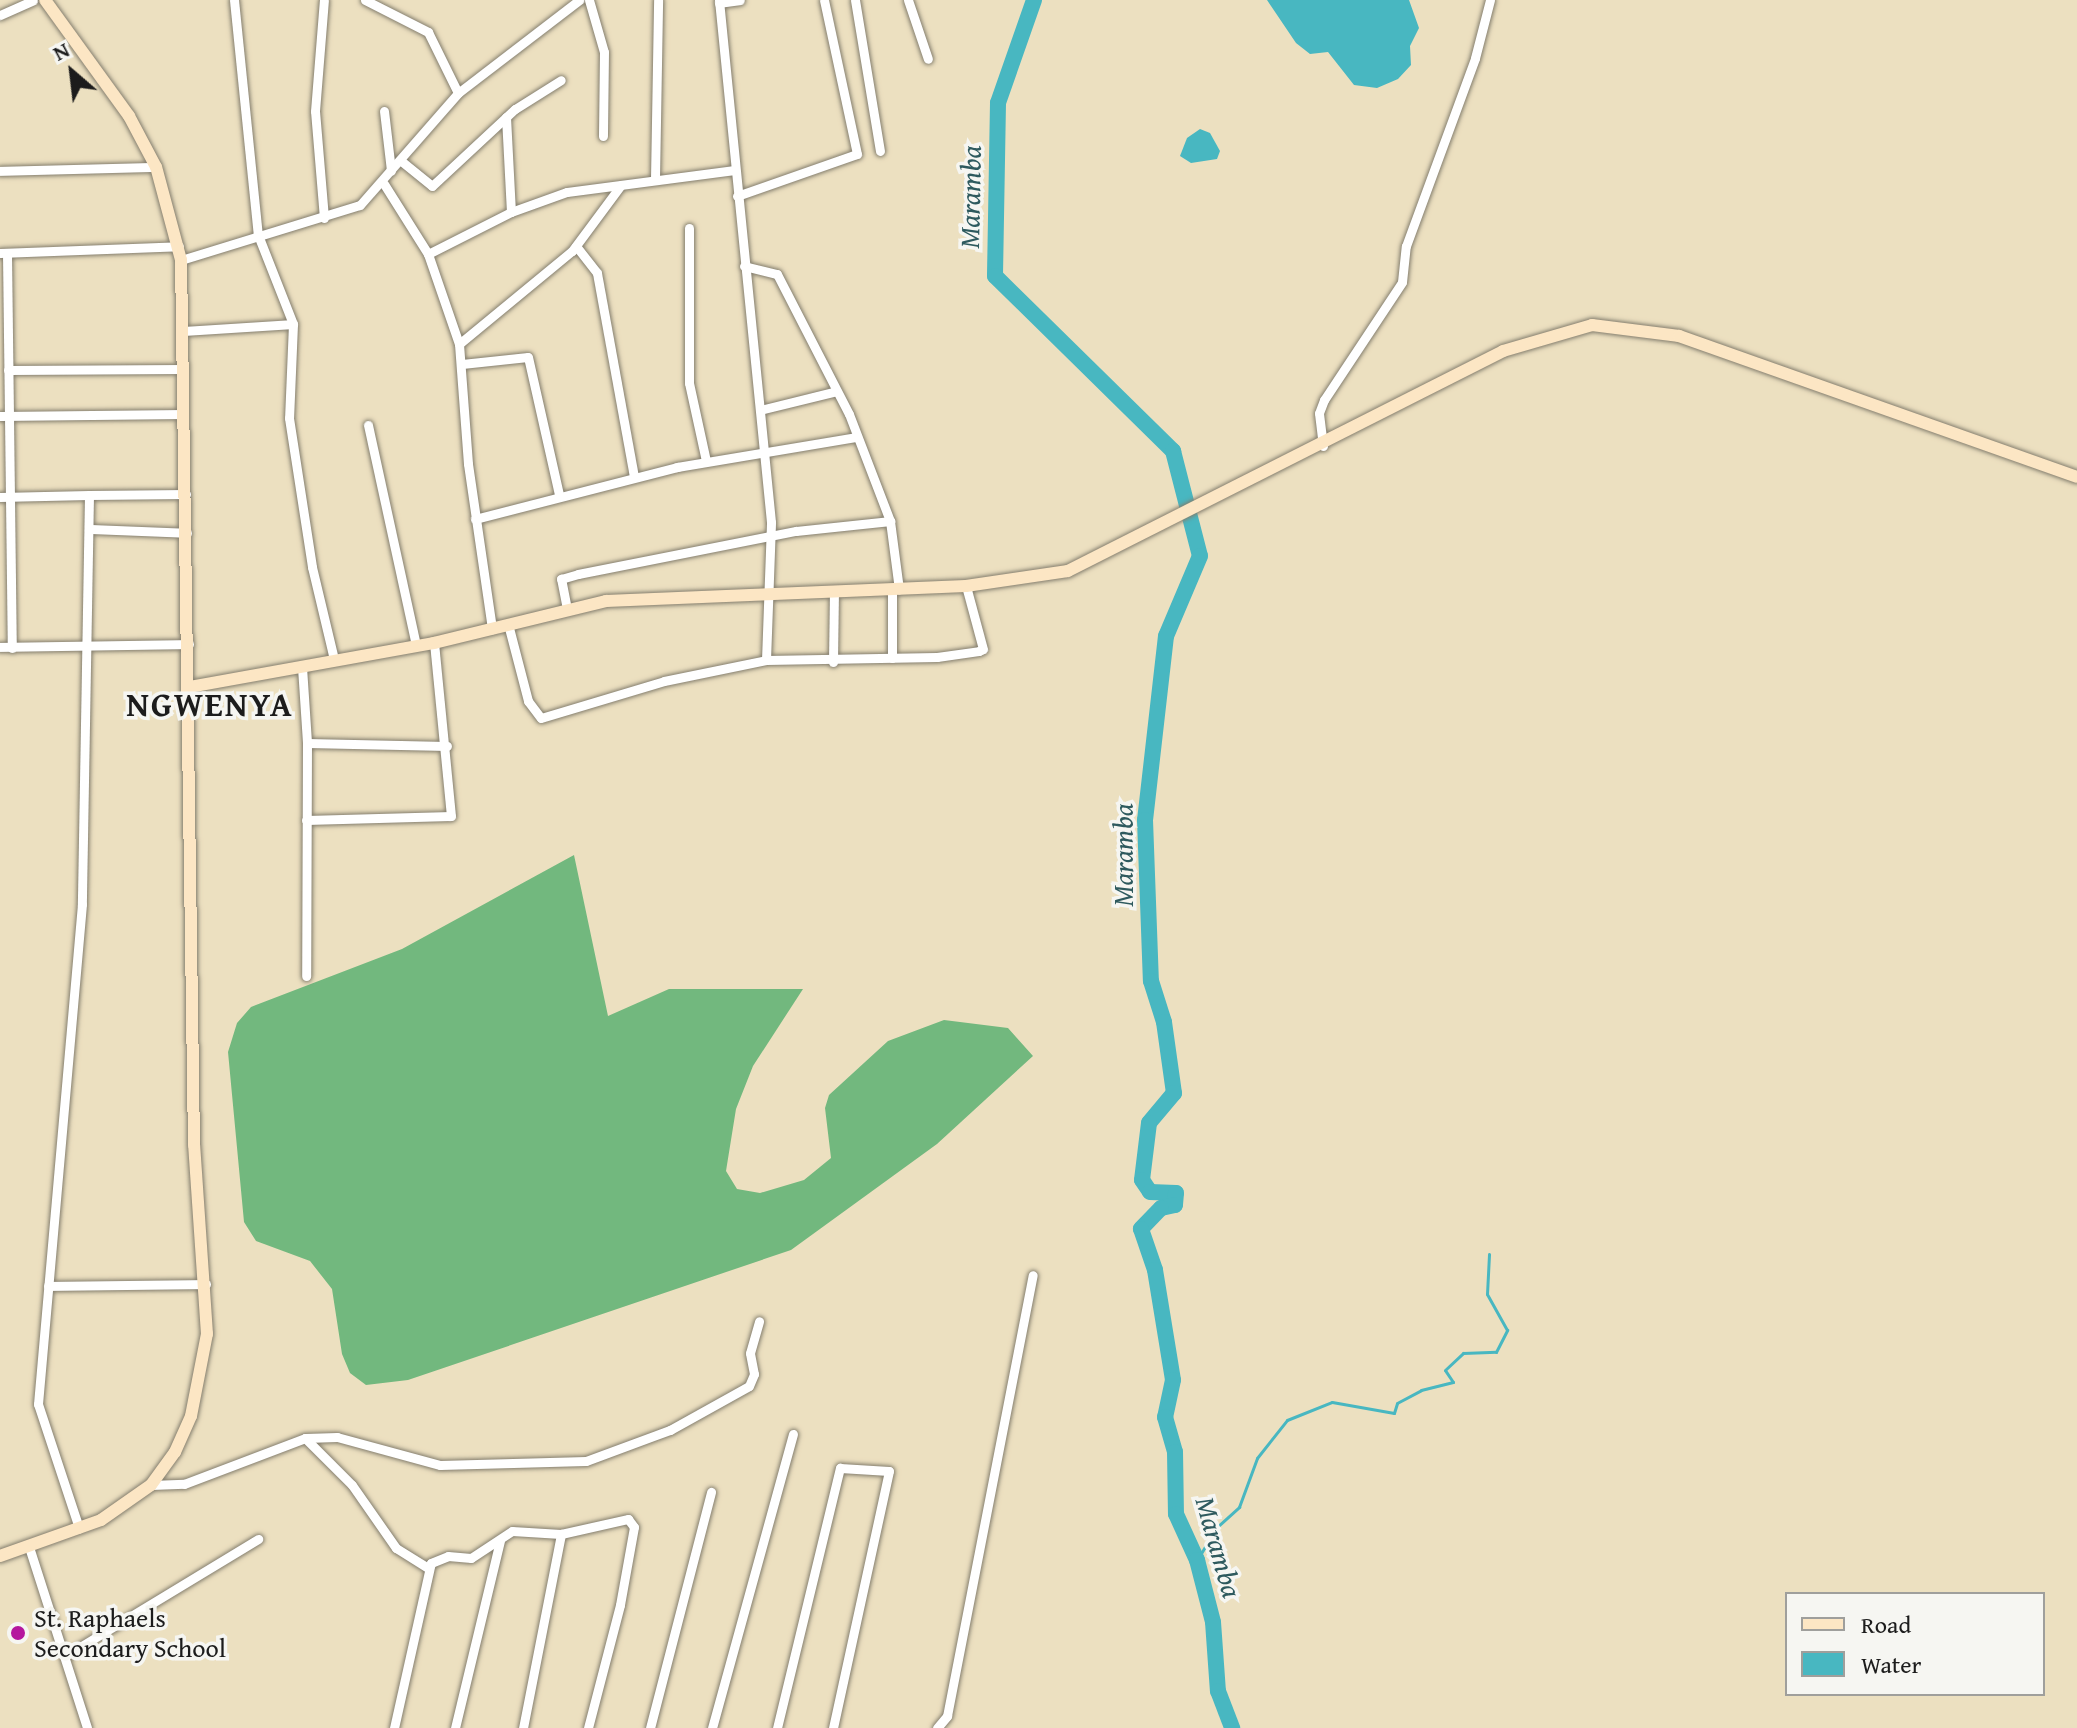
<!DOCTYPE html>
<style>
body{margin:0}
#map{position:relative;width:2077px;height:1728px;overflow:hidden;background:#ece0c0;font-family:"Gentium Book Plus",serif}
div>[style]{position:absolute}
.forest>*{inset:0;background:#72b87e}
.water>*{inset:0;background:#48b7c1}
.stream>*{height:3px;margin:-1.5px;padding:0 1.5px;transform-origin:1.5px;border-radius:1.5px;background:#48b7c1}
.river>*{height:16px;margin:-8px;padding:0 8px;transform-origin:8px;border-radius:8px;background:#48b7c1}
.roads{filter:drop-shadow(0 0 2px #847e6e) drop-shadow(0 0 2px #847e6e)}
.street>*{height:9px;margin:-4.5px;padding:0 4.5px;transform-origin:4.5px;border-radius:4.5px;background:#fff}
.secondary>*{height:12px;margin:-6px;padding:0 6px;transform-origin:6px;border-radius:6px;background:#fce6c4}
.dots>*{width:22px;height:22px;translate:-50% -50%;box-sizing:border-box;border:4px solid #f6f6f2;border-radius:50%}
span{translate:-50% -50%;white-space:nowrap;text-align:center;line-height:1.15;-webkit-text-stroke:7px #f6f6f2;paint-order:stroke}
.poi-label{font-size:26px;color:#1c1c1c}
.left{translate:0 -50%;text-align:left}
.water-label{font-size:28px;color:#2e5a5e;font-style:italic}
.district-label{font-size:34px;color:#1c1c1c;font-weight:700;letter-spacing:2px}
.legend{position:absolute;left:1785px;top:1592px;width:260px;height:104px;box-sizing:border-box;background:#f6f6f2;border:2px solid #9f9f9c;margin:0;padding:10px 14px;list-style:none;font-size:24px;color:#1c1c1c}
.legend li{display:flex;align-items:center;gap:16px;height:40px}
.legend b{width:40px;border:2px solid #9f9f9c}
.north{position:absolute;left:32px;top:32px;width:80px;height:80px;-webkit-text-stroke:6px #f6f6f2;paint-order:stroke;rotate:332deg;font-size:22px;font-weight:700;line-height:32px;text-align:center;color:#1c1c1c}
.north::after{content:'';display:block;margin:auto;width:28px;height:36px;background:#1c1c1c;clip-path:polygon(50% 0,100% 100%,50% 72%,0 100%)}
</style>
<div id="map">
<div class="forest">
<i style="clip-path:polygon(574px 855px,608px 1016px,669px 989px,803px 989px,753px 1066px,736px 1109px,726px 1171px,737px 1189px,760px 1193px,804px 1180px,831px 1158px,825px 1108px,829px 1095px,888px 1041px,944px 1020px,1008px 1028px,1033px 1056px,937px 1144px,791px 1250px,408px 1380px,366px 1385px,350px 1373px,342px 1354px,332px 1289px,310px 1261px,256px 1241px,244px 1222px,228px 1052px,237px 1023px,251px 1007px,402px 949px)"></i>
</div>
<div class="water">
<i style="clip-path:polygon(1267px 0,1409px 0,1419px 28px,1410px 46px,1411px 65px,1398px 79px,1377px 88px,1354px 85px,1328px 52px,1310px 54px,1296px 43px)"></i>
<i style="clip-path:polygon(1200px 129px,1210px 133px,1220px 151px,1217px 159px,1191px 163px,1180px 156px,1187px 138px)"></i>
</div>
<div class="stream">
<i style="left:1197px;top:1560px;width:39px;rotate:-59deg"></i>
<i style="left:1217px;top:1527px;width:30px;rotate:-42deg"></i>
<i style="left:1239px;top:1507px;width:52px;rotate:-69.8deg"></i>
<i style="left:1257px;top:1458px;width:48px;rotate:-51.7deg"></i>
<i style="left:1287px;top:1420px;width:48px;rotate:-21.8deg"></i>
<i style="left:1332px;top:1402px;width:63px;rotate:10.1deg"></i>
<i style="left:1394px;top:1413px;width:10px;rotate:-73deg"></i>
<i style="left:1397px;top:1403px;width:27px;rotate:-28deg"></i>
<i style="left:1421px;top:1390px;width:33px;rotate:-14deg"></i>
<i style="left:1453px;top:1382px;width:14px;rotate:-124deg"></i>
<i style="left:1445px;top:1370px;width:25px;rotate:-43deg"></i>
<i style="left:1463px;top:1353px;width:33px;rotate:-2deg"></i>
<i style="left:1496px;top:1352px;width:25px;rotate:-63deg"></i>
<i style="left:1507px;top:1330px;width:41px;rotate:-119.1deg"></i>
<i style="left:1487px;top:1294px;width:40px;rotate:-87.1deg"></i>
</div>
<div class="river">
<i style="left:1034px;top:0;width:109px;rotate:109.3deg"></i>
<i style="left:998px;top:103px;width:173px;rotate:91deg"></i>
<i style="left:995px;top:276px;width:250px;rotate:44.5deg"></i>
<i style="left:1173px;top:451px;width:108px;rotate:75.6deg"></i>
<i style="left:1200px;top:556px;width:87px;rotate:113deg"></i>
<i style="left:1166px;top:636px;width:185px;rotate:96.5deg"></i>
<i style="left:1145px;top:820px;width:161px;rotate:87.9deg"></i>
<i style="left:1151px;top:981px;width:43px;rotate:72.4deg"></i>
<i style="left:1164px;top:1022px;width:72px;rotate:82deg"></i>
<i style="left:1174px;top:1093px;width:39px;rotate:130deg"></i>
<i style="left:1149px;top:1123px;width:57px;rotate:97deg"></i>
<i style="left:1142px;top:1180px;width:14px;rotate:56deg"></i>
<i style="left:1150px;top:1192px;width:26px;rotate:2deg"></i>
<i style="left:1176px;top:1193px;width:12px;rotate:95deg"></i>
<i style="left:1175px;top:1205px;width:14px;rotate:168deg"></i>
<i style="left:1161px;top:1208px;width:29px;rotate:134deg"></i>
<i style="left:1141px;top:1229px;width:43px;rotate:71.1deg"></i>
<i style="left:1155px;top:1270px;width:111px;rotate:80.7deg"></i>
<i style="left:1173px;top:1380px;width:38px;rotate:102deg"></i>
<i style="left:1165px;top:1417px;width:36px;rotate:74deg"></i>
<i style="left:1175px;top:1452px;width:62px;rotate:89.1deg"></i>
<i style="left:1176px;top:1514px;width:51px;rotate:65.5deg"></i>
<i style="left:1197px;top:1560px;width:64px;rotate:75.5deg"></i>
<i style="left:1213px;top:1622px;width:69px;rotate:85.9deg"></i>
<i style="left:1218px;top:1691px;width:40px;rotate:69deg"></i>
</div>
<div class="roads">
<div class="street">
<i style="left:234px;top:0;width:236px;rotate:84.2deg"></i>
<i style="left:258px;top:235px;width:96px;rotate:68.5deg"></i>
<i style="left:293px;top:324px;width:94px;rotate:92.4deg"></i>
<i style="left:289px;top:418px;width:151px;rotate:81.2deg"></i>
<i style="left:312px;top:567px;width:95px;rotate:76.6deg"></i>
<i style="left:365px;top:0;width:71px;rotate:26.9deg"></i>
<i style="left:428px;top:32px;width:68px;rotate:63.8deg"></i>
<i style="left:589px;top:0;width:54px;rotate:73.9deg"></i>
<i style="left:604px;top:52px;width:84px;rotate:90.7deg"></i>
<i style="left:855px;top:0;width:153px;rotate:80.6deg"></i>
<i style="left:908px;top:0;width:62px;rotate:71.3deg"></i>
<i style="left:719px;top:3px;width:21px;rotate:-8deg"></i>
<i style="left:0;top:15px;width:36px;rotate:-24deg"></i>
<i style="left:384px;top:111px;width:60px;rotate:83.3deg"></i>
<i style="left:506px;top:117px;width:95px;rotate:87deg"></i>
<i style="left:400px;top:160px;width:41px;rotate:39.1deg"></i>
<i style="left:432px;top:186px;width:113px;rotate:-42.9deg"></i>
<i style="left:515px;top:109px;width:54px;rotate:-32.2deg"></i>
<i style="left:0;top:171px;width:156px;rotate:-1.5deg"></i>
<i style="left:655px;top:179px;width:179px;rotate:-89deg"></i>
<i style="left:384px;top:184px;width:83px;rotate:57.8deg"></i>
<i style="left:428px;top:254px;width:95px;rotate:71deg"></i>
<i style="left:459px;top:344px;width:120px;rotate:85.7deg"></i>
<i style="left:468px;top:464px;width:167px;rotate:81.7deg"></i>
<i style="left:737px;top:196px;width:127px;rotate:-19.3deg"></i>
<i style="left:857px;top:154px;width:157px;rotate:-102.1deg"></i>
<i style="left:324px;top:218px;width:107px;rotate:-94.8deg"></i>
<i style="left:315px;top:111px;width:111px;rotate:-85.4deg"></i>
<i style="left:689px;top:228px;width:155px;rotate:90deg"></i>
<i style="left:689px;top:383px;width:80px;rotate:77.7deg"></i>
<i style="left:576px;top:246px;width:34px;rotate:52deg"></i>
<i style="left:597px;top:273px;width:207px;rotate:79.7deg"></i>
<i style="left:0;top:253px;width:179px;rotate:-2.2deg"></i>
<i style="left:7px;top:253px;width:395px;rotate:89.3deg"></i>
<i style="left:428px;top:254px;width:93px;rotate:-26.8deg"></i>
<i style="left:511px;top:212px;width:59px;rotate:-19.7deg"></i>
<i style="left:567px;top:192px;width:169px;rotate:-7.5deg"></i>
<i style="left:181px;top:260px;width:187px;rotate:-17.1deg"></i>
<i style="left:360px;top:205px;width:149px;rotate:-48.8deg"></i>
<i style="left:458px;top:93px;width:153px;rotate:-37.5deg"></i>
<i style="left:744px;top:266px;width:34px;rotate:14deg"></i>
<i style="left:777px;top:274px;width:157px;rotate:62.8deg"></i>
<i style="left:849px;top:414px;width:115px;rotate:69deg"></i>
<i style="left:890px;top:521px;width:69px;rotate:82.5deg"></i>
<i style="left:184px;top:331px;width:109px;rotate:-3.7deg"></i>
<i style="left:459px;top:344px;width:146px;rotate:-39.5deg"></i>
<i style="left:572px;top:251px;width:82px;rotate:-53.4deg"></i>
<i style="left:462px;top:364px;width:66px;rotate:-6.1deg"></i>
<i style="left:528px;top:357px;width:141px;rotate:77.3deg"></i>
<i style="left:8px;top:370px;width:176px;rotate:-0.3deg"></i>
<i style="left:760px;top:410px;width:79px;rotate:-13.9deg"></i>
<i style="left:0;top:416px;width:184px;rotate:-0.6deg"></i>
<i style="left:368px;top:425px;width:226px;rotate:77.7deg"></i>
<i style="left:1323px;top:446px;width:33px;rotate:-97deg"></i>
<i style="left:1319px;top:413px;width:14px;rotate:-69deg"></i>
<i style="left:1324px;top:400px;width:141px;rotate:-56.5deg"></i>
<i style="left:1402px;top:282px;width:36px;rotate:-84deg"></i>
<i style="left:1406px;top:246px;width:200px;rotate:-69.8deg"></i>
<i style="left:1475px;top:58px;width:60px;rotate:-75.5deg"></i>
<i style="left:89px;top:495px;width:97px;rotate:-0.6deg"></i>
<i style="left:0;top:497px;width:89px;rotate:-1.3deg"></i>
<i style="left:89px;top:495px;width:409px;rotate:91deg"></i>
<i style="left:82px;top:904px;width:502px;rotate:95.03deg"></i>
<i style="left:38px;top:1404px;width:131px;rotate:71.7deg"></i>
<i style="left:475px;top:519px;width:209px;rotate:-14.4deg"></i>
<i style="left:677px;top:467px;width:181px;rotate:-9.5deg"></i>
<i style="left:89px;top:529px;width:98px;rotate:2.3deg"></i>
<i style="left:892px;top:589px;width:69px;rotate:90deg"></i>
<i style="left:567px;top:609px;width:31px;rotate:-101deg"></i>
<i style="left:561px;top:579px;width:18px;rotate:-16deg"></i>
<i style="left:578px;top:574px;width:222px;rotate:-11.2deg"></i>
<i style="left:796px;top:531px;width:95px;rotate:-6.1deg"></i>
<i style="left:508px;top:624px;width:80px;rotate:75.4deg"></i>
<i style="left:528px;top:701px;width:21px;rotate:53deg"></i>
<i style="left:541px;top:718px;width:128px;rotate:-16.7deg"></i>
<i style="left:664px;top:681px;width:104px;rotate:-11.6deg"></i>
<i style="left:766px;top:660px;width:138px;rotate:-87.9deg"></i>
<i style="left:771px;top:522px;width:525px;rotate:-95.69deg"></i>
<i style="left:0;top:647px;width:189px;rotate:-0.9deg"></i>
<i style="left:766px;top:660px;width:171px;rotate:-1deg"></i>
<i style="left:937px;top:657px;width:42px;rotate:-8.1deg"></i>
<i style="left:979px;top:651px;width:4px;rotate:-27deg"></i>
<i style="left:983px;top:649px;width:65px;rotate:-105.1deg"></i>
<i style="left:833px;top:662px;width:72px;rotate:-89.2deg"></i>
<i style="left:302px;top:667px;width:76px;rotate:86.2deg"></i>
<i style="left:307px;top:743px;width:233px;rotate:90.2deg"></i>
<i style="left:307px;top:743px;width:140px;rotate:1.2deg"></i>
<i style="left:306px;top:820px;width:145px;rotate:-1.6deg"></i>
<i style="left:451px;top:816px;width:174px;rotate:-95.6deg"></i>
<i style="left:48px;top:1286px;width:158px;rotate:-0.7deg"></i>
<i style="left:305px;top:1438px;width:66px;rotate:45deg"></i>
<i style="left:352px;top:1485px;width:77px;rotate:55.1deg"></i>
<i style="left:396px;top:1548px;width:38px;rotate:32deg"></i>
<i style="left:151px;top:1485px;width:33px;rotate:-2deg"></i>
<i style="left:184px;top:1484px;width:129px;rotate:-20.8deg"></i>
<i style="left:305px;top:1438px;width:32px;rotate:-2deg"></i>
<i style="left:337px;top:1437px;width:107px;rotate:15.2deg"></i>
<i style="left:440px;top:1465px;width:146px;rotate:-1.6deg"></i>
<i style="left:586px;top:1461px;width:90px;rotate:-20.3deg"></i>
<i style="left:670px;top:1430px;width:90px;rotate:-29.1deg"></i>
<i style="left:749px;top:1386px;width:13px;rotate:-67deg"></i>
<i style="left:754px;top:1374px;width:21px;rotate:-101deg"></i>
<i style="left:750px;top:1353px;width:33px;rotate:-74deg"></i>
<i style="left:29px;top:1547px;width:190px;rotate:72.2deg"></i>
<i style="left:65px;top:1656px;width:226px;rotate:-31.2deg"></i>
<i style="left:394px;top:1728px;width:169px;rotate:-77.4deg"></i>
<i style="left:431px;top:1563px;width:18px;rotate:-22deg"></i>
<i style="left:448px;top:1556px;width:23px;rotate:5deg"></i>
<i style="left:471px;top:1558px;width:49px;rotate:-33.4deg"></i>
<i style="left:512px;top:1531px;width:49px;rotate:3.5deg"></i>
<i style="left:561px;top:1534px;width:69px;rotate:-12.6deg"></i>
<i style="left:628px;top:1519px;width:10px;rotate:53deg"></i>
<i style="left:634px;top:1527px;width:79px;rotate:100.2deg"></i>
<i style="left:620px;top:1605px;width:127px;rotate:104.6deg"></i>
<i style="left:455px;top:1728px;width:193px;rotate:-76.5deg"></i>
<i style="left:523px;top:1728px;width:198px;rotate:-78.9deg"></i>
<i style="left:650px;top:1728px;width:244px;rotate:-75.5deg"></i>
<i style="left:712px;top:1728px;width:305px;rotate:-74.6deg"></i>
<i style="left:777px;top:1728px;width:268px;rotate:-76.4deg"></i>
<i style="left:840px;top:1468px;width:49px;rotate:3.5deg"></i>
<i style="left:889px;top:1471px;width:263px;rotate:102.3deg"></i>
<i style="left:937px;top:1728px;width:16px;rotate:-50deg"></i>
<i style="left:947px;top:1716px;width:449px;rotate:-79deg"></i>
</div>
<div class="secondary">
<i style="left:189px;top:687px;width:249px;rotate:-10.2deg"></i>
<i style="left:434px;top:643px;width:177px;rotate:-13.7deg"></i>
<i style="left:606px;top:601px;width:360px;rotate:-2.4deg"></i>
<i style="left:966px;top:586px;width:103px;rotate:-8.4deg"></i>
<i style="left:1068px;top:571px;width:487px;rotate:-26.8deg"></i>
<i style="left:1503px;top:351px;width:93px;rotate:-16.3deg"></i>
<i style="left:1592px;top:325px;width:88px;rotate:7.2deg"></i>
<i style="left:1679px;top:336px;width:422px;rotate:19.5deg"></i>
<i style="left:0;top:1556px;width:107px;rotate:-19.6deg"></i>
<i style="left:101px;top:1520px;width:61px;rotate:-35deg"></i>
<i style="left:151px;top:1485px;width:41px;rotate:-54deg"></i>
<i style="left:175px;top:1452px;width:39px;rotate:-66deg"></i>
<i style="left:191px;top:1416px;width:84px;rotate:-79deg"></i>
<i style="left:207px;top:1334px;width:189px;rotate:-93.9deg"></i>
<i style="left:194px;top:1145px;width:885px;rotate:-90.84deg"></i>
<i style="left:181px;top:260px;width:96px;rotate:-105deg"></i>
<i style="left:156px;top:167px;width:58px;rotate:-117.9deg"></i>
<i style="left:129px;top:116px;width:143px;rotate:-125.9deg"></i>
</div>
</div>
<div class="dots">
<i style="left:18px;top:1633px;background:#b5179e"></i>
</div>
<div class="poi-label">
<span class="left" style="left:34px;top:1633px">St. Raphaels<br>Secondary School</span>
</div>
<div class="water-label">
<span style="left:970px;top:197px;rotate:-89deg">Maramba</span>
<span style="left:1123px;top:855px;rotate:-90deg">Maramba</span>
<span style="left:1219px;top:1547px;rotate:74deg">Maramba</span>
</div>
<div class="district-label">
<span style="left:210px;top:704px">NGWENYA</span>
</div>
<ul class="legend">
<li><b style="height:10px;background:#fce6c4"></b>Road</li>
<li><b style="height:22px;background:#48b7c1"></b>Water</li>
</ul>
<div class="north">N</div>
</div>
